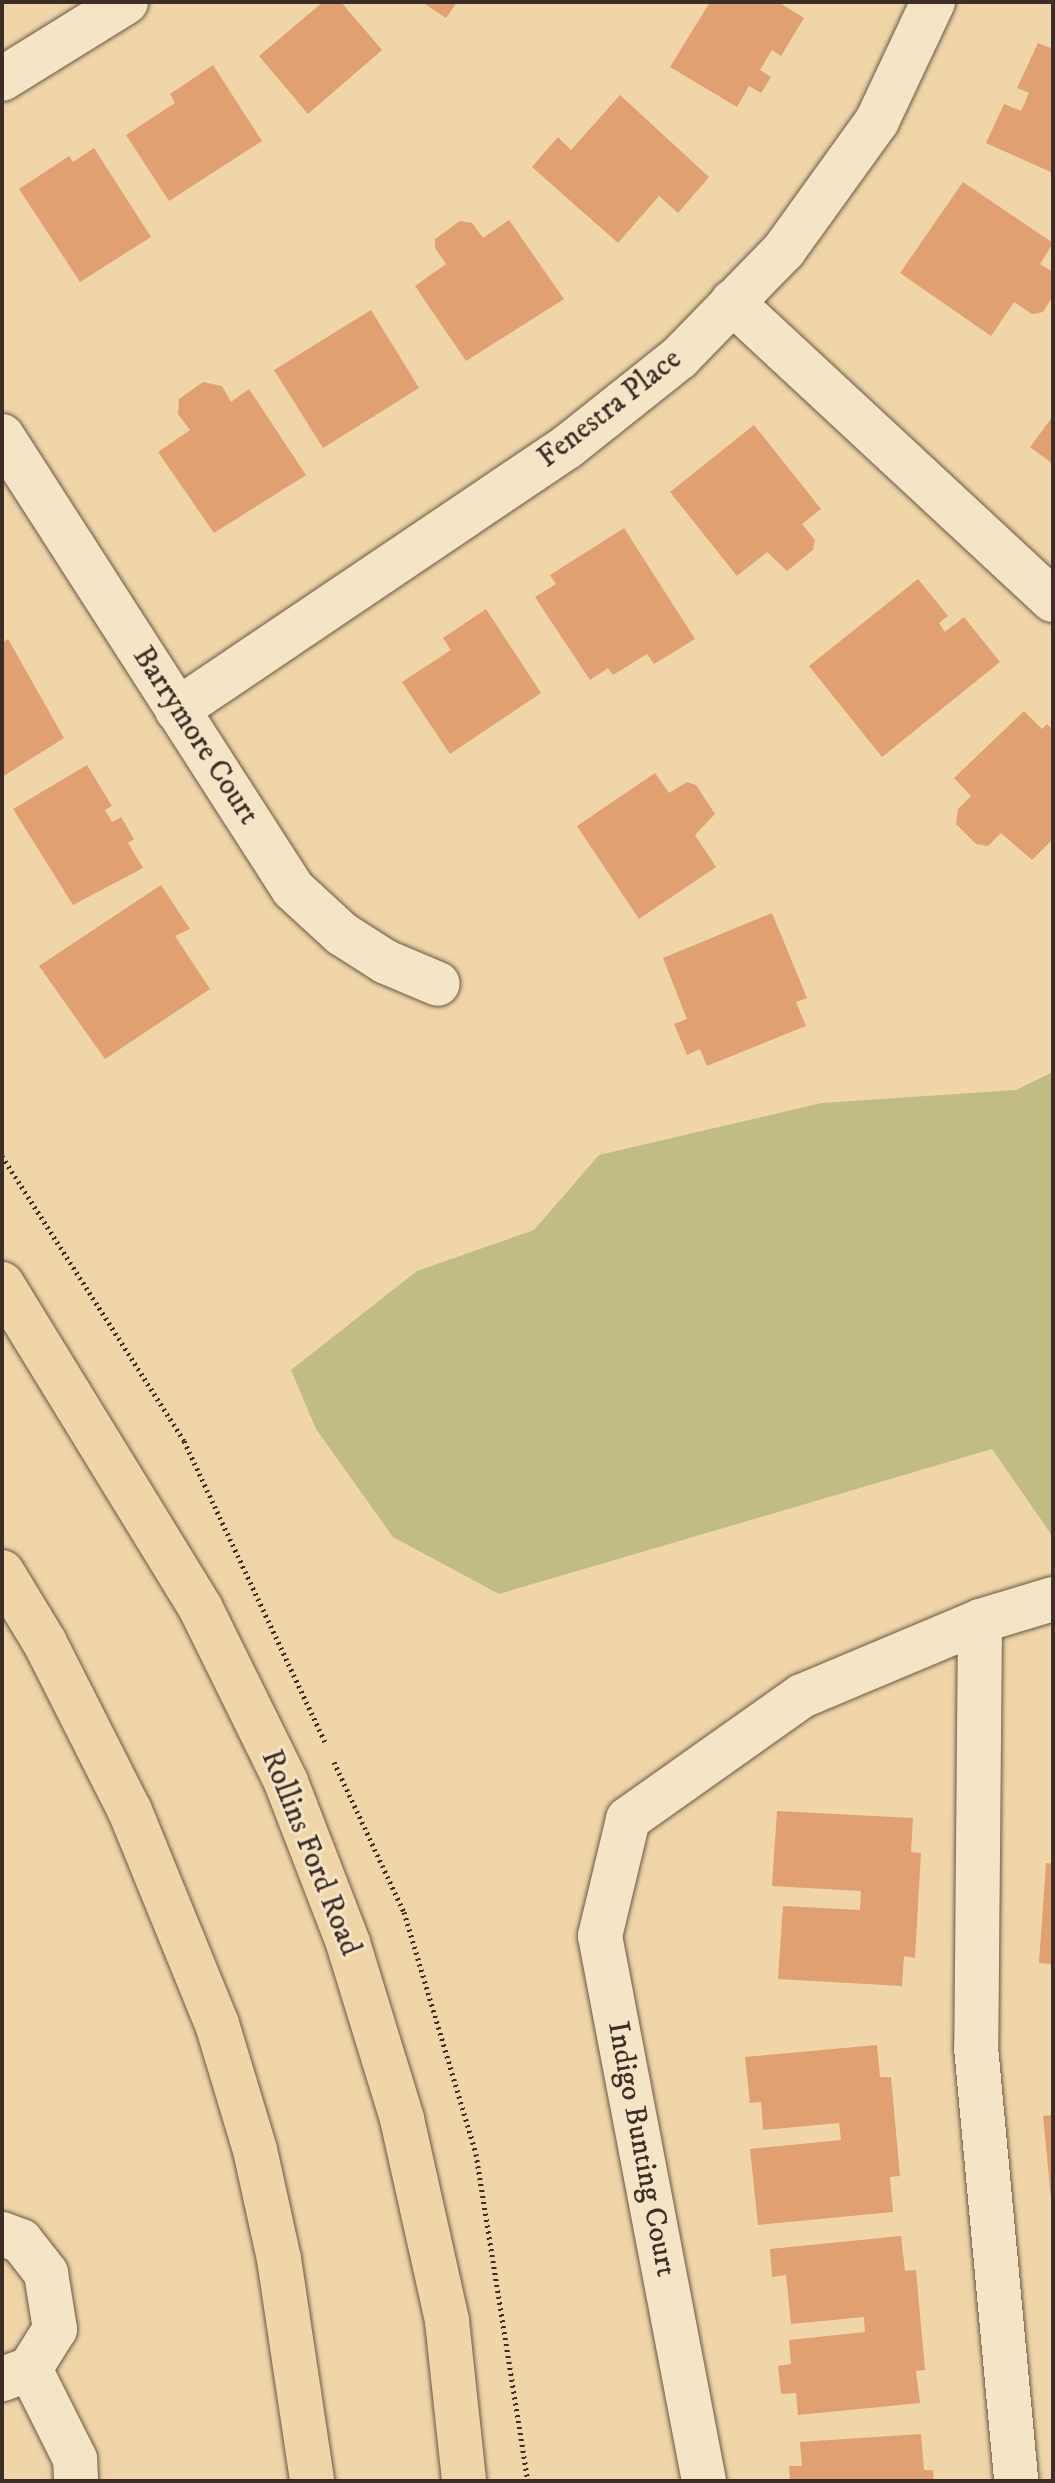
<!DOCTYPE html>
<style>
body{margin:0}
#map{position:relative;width:1055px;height:2483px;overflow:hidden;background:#f0d5a8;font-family:"IM FELL DW Pica",serif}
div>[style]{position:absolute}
.green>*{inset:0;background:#c0bc83}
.building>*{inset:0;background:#e0a072}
.path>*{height:5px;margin-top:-2.5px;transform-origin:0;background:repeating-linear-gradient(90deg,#3c2e26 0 2px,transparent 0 6px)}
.roads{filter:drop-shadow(0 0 2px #695846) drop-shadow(0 0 2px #695846)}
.minor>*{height:44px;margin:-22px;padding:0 22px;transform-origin:22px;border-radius:22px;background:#f5e4c6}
.major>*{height:44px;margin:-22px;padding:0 22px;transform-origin:22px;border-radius:22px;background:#f0d5a8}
span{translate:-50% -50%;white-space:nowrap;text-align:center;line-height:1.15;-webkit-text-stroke:6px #f5e4c6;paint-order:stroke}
.street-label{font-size:30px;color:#3c2e26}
.frame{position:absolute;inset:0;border:4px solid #3c2e26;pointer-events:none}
</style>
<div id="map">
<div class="green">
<i style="clip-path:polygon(1053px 1072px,1053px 1537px,992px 1449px,499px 1594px,393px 1537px,316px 1429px,291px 1370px,417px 1271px,534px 1230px,599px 1155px,822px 1103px,1016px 1090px)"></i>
</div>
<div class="building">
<i style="clip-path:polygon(323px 2px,341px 2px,382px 50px,308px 114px,259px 56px)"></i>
<i style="clip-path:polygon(422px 2px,457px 2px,446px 18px)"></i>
<i style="clip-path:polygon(710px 2px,778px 2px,804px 18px,781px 56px,772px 50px,760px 70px,771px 77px,761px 93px,749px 86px,737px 107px,670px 67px)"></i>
<i style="clip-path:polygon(1038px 43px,1053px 49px,1053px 173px,986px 143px,1004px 104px,1021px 111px,1029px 93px,1017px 88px)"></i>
<i style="clip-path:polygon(213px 65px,262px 141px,169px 201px,126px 135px,175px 103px,170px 94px)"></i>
<i style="clip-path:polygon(620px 95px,709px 177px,678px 213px,659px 196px,618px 243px,532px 167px,558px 137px,571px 150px)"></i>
<i style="clip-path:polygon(94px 148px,151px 237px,80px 282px,19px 189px,69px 156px,73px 162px)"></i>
<i style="clip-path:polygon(963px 182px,1053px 243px,1040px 264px,1053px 272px,1053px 296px,1043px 312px,1032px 314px,1014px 302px,991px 336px,900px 273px)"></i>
<i style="clip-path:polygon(509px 220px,564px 299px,466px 361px,415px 286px,446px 264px,435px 248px,435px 239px,460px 221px,472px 223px,483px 238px)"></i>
<i style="clip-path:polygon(371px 310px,419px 388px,323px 448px,274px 370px)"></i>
<i style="clip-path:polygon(203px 382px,222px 386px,231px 402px,249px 389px,306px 475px,214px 533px,158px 452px,190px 430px,178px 414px,179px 399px)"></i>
<i style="clip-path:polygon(1053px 416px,1053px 464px,1030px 447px)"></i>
<i style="clip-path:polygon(754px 425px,821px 509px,802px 524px,815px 540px,813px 550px,787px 571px,767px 552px,737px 576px,670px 492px)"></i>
<i style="clip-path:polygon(624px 528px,695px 639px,654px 664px,647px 654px,613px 675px,608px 668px,590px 680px,535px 597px,556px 584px,550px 575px)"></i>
<i style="clip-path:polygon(918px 579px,948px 616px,939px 623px,945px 632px,964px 617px,1000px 662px,882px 757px,809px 666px)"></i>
<i style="clip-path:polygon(486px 609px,541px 693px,450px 754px,402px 682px,451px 650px,443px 638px)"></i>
<i style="clip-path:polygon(8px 639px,64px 738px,2px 777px,2px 643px)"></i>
<i style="clip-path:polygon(1024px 711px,1042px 729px,1047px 724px,1053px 730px,1053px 839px,1032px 860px,1001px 833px,988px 846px,976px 844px,956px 824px,958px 809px,971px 796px,954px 778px)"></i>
<i style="clip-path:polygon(87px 765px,112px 806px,105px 810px,112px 822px,121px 817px,134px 839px,128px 843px,143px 868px,73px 905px,13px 809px)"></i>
<i style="clip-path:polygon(655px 773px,669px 793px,687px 782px,696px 785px,715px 814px,695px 835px,716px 867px,639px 919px,577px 826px)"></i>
<i style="clip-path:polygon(161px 885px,190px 929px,175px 936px,210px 989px,105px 1059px,39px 966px)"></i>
<i style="clip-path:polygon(772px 913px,807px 998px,796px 1002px,806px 1026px,707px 1066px,700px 1049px,687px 1055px,674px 1024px,687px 1019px,663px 958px)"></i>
<i style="clip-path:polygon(777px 1811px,913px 1818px,911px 1852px,921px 1853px,915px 1958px,904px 1956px,902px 1986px,778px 1979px,783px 1906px,860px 1910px,861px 1891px,772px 1886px)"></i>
<i style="clip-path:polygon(1046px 1863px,1053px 1864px,1053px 1964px,1039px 1963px)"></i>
<i style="clip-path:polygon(877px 2045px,880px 2077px,891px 2077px,900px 2176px,890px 2177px,893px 2212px,758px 2225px,750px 2149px,841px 2140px,839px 2123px,763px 2130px,761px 2102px,750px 2103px,745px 2057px)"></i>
<i style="clip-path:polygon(1053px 2115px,1053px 2199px,1051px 2199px,1043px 2116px)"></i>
<i style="clip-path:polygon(901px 2236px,905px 2271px,916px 2270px,925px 2370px,916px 2371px,920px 2403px,798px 2415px,796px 2393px,781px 2394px,778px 2366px,791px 2364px,789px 2340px,865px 2332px,864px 2317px,791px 2324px,786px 2275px,772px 2277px,770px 2249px)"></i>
<i style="clip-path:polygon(921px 2434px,924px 2470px,933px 2470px,934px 2481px,790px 2481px,789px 2466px,802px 2466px,800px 2442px)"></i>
</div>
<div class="path">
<i style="left:2px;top:1156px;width:338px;rotate:57.4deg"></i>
<i style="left:184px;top:1441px;width:332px;rotate:64.9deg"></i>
<i style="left:334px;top:1762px;width:166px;rotate:65deg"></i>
<i style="left:404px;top:1912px;width:252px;rotate:73.4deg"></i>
<i style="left:476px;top:2154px;width:331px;rotate:81deg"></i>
</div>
<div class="roads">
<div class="minor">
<i style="left:2px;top:79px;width:146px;rotate:-31.8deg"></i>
<i style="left:732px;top:302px;width:438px;rotate:42.9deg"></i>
<i style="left:2px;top:436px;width:538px;rotate:57.28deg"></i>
<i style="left:293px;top:889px;width:67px;rotate:42.6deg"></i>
<i style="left:342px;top:934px;width:52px;rotate:32.5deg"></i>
<i style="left:386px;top:962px;width:56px;rotate:22.9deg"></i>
<i style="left:177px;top:710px;width:470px;rotate:-34deg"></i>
<i style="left:567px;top:447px;width:143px;rotate:-38.5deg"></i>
<i style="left:679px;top:358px;width:151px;rotate:-45.8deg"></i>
<i style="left:784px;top:250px;width:159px;rotate:-54.2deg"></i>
<i style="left:877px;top:121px;width:132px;rotate:-64.8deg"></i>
<i style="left:980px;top:1621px;width:426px;rotate:90.5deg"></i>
<i style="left:976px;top:2047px;width:436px;rotate:84.7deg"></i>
<i style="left:2px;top:2234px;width:20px;rotate:20deg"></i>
<i style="left:21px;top:2241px;width:41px;rotate:52deg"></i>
<i style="left:46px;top:2273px;width:57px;rotate:80.9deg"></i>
<i style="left:55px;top:2329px;width:47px;rotate:122deg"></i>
<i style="left:30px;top:2369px;width:30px;rotate:160deg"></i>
<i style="left:30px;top:2369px;width:101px;rotate:63.4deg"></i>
<i style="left:75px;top:2459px;width:22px;rotate:87deg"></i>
<i style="left:704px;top:2481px;width:555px;rotate:-100.8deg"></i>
<i style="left:600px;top:1936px;width:120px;rotate:-76.5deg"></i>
<i style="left:628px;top:1819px;width:213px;rotate:-35.3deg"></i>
<i style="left:802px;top:1696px;width:193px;rotate:-22.8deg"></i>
<i style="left:980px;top:1621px;width:76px;rotate:-16.8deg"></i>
</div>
<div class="major">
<i style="left:2px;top:1284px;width:381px;rotate:58.5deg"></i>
<i style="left:201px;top:1609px;width:193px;rotate:63.8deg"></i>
<i style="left:286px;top:1782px;width:173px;rotate:68.9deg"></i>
<i style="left:348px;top:1943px;width:184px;rotate:72.9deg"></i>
<i style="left:402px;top:2119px;width:207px;rotate:77.4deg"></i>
<i style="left:447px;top:2321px;width:161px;rotate:83.9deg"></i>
<i style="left:2px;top:1572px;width:83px;rotate:58.8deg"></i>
<i style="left:45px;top:1643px;width:188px;rotate:63.2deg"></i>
<i style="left:130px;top:1811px;width:230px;rotate:67.8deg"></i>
<i style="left:217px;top:2024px;width:132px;rotate:73.2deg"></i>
<i style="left:255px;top:2150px;width:112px;rotate:77.6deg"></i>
<i style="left:279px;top:2259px;width:224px;rotate:81.5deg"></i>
</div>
</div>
<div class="street-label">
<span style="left:610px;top:409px;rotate:-38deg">Fenestra Place</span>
<span style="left:195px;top:736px;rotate:57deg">Barrymore Court</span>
<span style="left:310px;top:1853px;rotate:68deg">Rollins Ford Road</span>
<span style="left:641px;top:2149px;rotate:79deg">Indigo Bunting Court</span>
</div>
<div class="frame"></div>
</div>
